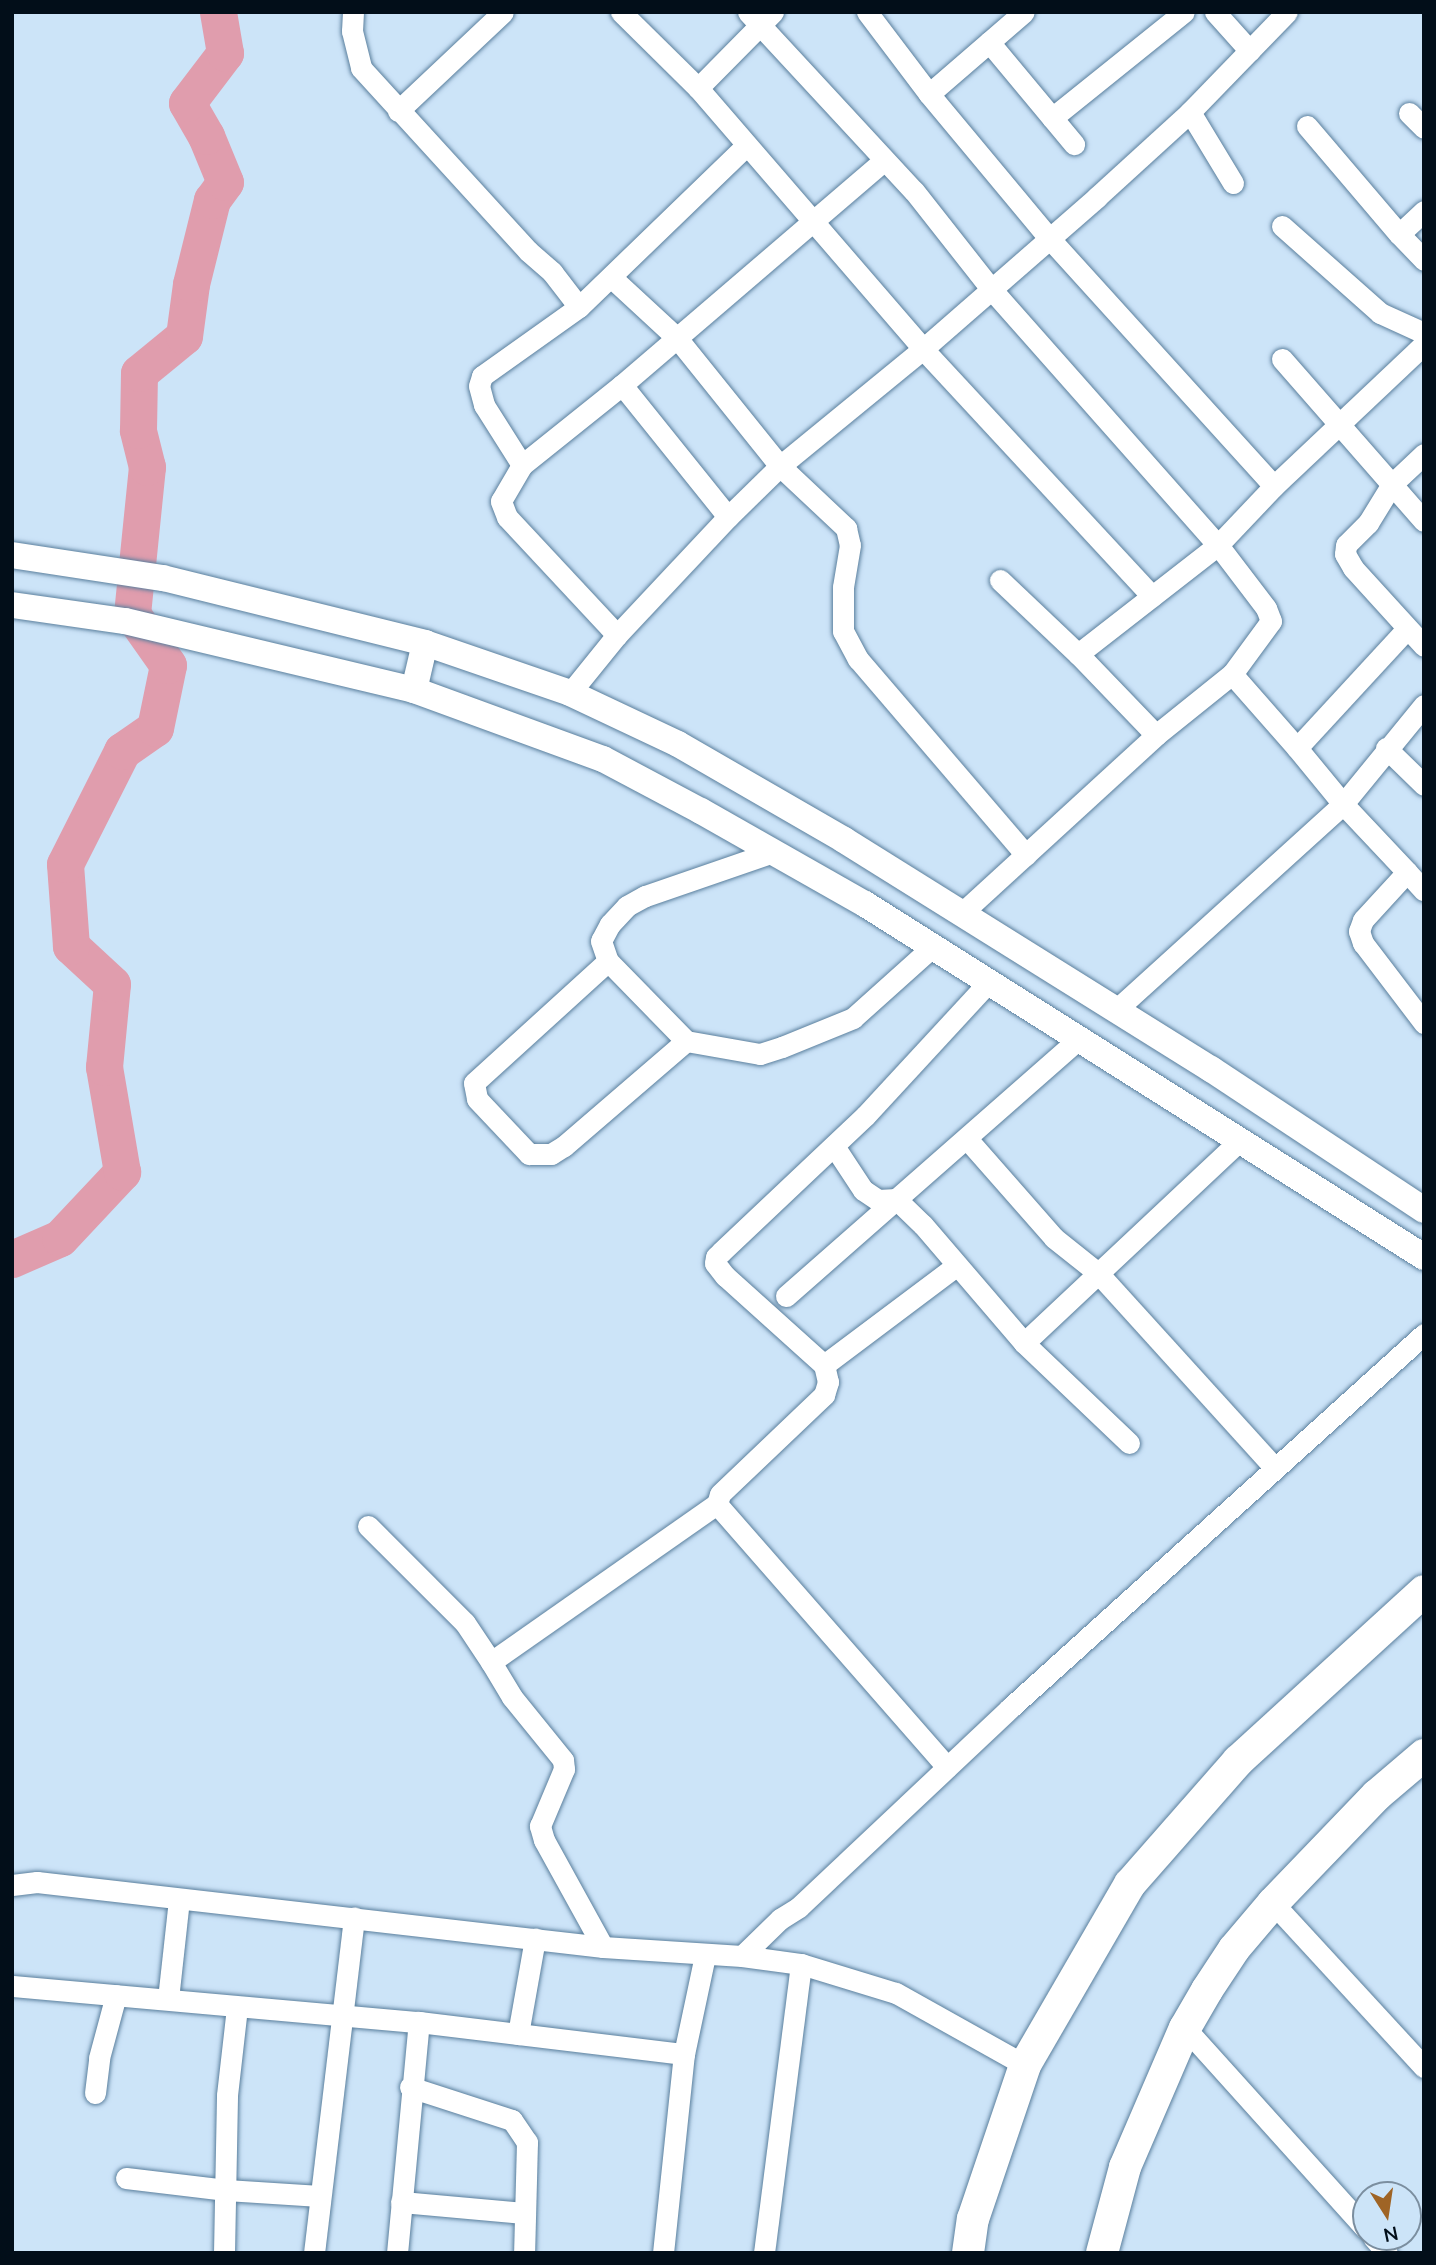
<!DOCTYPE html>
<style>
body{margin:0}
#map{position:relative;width:1436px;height:2265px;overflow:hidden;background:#cce4f8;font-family:Mulish,sans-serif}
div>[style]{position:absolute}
.river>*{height:37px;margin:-18.5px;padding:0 18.5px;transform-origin:18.5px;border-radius:18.5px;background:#e09dad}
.roads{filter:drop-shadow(0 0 2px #5a7f9d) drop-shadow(0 0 2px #5a7f9d)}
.minor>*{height:21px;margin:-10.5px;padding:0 10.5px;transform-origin:10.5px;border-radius:10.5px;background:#fff}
.major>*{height:26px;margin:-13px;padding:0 13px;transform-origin:13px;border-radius:13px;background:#fff}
.highway>*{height:32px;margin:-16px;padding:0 16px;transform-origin:16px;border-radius:16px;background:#fff}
span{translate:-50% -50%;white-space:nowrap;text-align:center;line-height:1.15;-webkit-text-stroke:6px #cce4f8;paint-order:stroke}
.frame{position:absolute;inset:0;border:14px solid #020e19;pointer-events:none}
.north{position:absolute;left:1352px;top:2181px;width:70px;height:70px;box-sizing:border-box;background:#cce4f8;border:2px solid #7b8e9f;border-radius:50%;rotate:168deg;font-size:19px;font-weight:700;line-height:28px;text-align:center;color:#020e19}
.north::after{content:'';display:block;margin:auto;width:24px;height:32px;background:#9f6425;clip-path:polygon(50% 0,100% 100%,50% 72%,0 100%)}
</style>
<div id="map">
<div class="river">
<i style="left:12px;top:1259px;width:52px;rotate:-23.6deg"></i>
<i style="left:60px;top:1238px;width:91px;rotate:-46.8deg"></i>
<i style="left:122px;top:1172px;width:107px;rotate:-99.7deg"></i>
<i style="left:104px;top:1067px;width:83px;rotate:-84.5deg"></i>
<i style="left:112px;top:984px;width:56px;rotate:-137.2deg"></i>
<i style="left:71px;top:946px;width:82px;rotate:-94.2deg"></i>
<i style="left:65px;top:864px;width:127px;rotate:-63.2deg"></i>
<i style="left:122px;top:751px;width:40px;rotate:-34.9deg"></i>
<i style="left:155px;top:728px;width:64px;rotate:-78.3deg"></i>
<i style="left:168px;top:665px;width:62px;rotate:-125.2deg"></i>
<i style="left:132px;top:614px;width:148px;rotate:-84.2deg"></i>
<i style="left:147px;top:467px;width:38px;rotate:-104deg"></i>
<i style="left:138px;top:430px;width:57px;rotate:-89deg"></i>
<i style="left:139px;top:373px;width:58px;rotate:-39.4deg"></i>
<i style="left:184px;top:336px;width:52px;rotate:-82.3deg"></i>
<i style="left:191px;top:284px;width:87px;rotate:-76deg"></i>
<i style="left:212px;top:200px;width:22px;rotate:-54deg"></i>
<i style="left:225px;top:182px;width:50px;rotate:-112.4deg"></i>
<i style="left:206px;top:136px;width:38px;rotate:-120deg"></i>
<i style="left:187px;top:103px;width:63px;rotate:-52.8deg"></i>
<i style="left:225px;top:53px;width:42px;rotate:-99.7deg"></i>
</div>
<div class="roads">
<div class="minor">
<i style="left:353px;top:12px;width:19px;rotate:93deg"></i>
<i style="left:352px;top:31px;width:38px;rotate:76deg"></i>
<i style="left:361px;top:68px;width:248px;rotate:47.6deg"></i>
<i style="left:528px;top:251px;width:32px;rotate:41deg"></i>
<i style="left:552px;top:272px;width:44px;rotate:52.4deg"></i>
<i style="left:579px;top:307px;width:119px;rotate:144.6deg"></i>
<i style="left:482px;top:376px;width:10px;rotate:107deg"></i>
<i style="left:479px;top:386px;width:20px;rotate:75deg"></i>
<i style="left:484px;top:405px;width:71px;rotate:57.7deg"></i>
<i style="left:621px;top:12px;width:108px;rotate:44.6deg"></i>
<i style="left:698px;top:88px;width:345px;rotate:49.2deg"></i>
<i style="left:923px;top:349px;width:337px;rotate:47.2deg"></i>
<i style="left:748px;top:12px;width:244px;rotate:47.2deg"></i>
<i style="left:914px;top:191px;width:126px;rotate:51.8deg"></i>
<i style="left:992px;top:290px;width:341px;rotate:48.5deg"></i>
<i style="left:1218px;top:545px;width:79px;rotate:52.7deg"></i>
<i style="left:1266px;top:608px;width:14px;rotate:69deg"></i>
<i style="left:1271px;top:621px;width:66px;rotate:126.3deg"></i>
<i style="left:867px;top:12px;width:103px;rotate:52.9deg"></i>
<i style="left:929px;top:94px;width:189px;rotate:50.2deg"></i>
<i style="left:1050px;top:239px;width:333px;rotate:47.8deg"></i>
<i style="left:1215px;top:12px;width:52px;rotate:48.1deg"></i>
<i style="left:989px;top:42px;width:133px;rotate:50.2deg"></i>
<i style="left:698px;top:88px;width:107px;rotate:-45.4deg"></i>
<i style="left:929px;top:94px;width:125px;rotate:-40.8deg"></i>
<i style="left:398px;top:111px;width:144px;rotate:-43.3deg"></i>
<i style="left:1190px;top:112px;width:83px;rotate:58.8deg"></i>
<i style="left:1409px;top:113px;width:21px;rotate:45deg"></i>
<i style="left:1052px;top:118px;width:169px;rotate:-38.8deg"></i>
<i style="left:1307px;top:126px;width:142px;rotate:49.6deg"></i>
<i style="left:1424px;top:211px;width:34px;rotate:137deg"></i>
<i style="left:1399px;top:234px;width:36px;rotate:46deg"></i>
<i style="left:1282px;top:226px;width:131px;rotate:41.6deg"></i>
<i style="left:1380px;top:313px;width:48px;rotate:24.4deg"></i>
<i style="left:612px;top:278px;width:88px;rotate:42.7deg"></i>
<i style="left:677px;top:338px;width:164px;rotate:51.2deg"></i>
<i style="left:780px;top:466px;width:91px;rotate:43.2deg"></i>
<i style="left:846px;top:528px;width:17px;rotate:77deg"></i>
<i style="left:850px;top:545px;width:43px;rotate:99.5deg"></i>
<i style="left:843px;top:587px;width:44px;rotate:90deg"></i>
<i style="left:843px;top:631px;width:32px;rotate:62deg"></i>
<i style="left:858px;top:659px;width:258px;rotate:49.4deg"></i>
<i style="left:579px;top:307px;width:233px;rotate:-44deg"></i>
<i style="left:1282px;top:359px;width:215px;rotate:48.8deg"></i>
<i style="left:622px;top:385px;width:169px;rotate:51.2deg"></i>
<i style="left:1424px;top:454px;width:44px;rotate:136.8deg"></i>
<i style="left:1392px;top:484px;width:46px;rotate:121.6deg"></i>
<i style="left:1368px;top:523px;width:31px;rotate:135deg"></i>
<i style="left:1346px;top:545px;width:9px;rotate:96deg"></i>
<i style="left:1345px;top:554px;width:16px;rotate:60deg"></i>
<i style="left:1353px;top:568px;width:105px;rotate:47.7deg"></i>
<i style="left:1000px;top:580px;width:108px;rotate:43.5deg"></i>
<i style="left:617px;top:635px;width:161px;rotate:-133deg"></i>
<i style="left:507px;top:517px;width:17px;rotate:-111deg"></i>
<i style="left:501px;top:501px;width:42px;rotate:-59.7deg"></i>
<i style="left:522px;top:465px;width:128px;rotate:-38.7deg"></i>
<i style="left:622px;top:385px;width:344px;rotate:-40.6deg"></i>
<i style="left:570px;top:693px;width:75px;rotate:-51deg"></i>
<i style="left:617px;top:635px;width:162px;rotate:-46.8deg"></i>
<i style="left:728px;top:517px;width:73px;rotate:-44.4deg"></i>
<i style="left:780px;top:466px;width:185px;rotate:-39.3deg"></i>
<i style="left:923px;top:349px;width:231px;rotate:-41.1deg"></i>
<i style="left:1097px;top:197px;width:126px;rotate:-42.4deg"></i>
<i style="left:1190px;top:112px;width:139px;rotate:-45.9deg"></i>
<i style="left:1424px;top:705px;width:128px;rotate:129.3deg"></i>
<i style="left:1343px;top:804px;width:93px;rotate:46.7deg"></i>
<i style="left:1407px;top:872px;width:65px;rotate:132.5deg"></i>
<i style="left:1363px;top:920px;width:12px;rotate:110deg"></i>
<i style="left:1359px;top:931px;width:13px;rotate:72deg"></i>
<i style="left:1363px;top:943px;width:101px;rotate:52.7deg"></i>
<i style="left:1156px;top:735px;width:112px;rotate:-133.9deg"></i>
<i style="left:1078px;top:654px;width:177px;rotate:-37.9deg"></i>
<i style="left:1218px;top:545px;width:81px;rotate:-46.5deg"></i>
<i style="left:1274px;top:486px;width:207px;rotate:-43.4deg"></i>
<i style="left:1386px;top:748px;width:53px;rotate:44.2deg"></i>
<i style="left:773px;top:852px;width:135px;rotate:161deg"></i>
<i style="left:645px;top:896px;width:21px;rotate:151deg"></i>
<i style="left:627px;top:906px;width:25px;rotate:133deg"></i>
<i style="left:610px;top:924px;width:19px;rotate:118deg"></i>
<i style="left:601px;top:941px;width:21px;rotate:71deg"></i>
<i style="left:608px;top:961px;width:112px;rotate:45.7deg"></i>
<i style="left:686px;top:1041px;width:75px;rotate:10deg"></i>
<i style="left:760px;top:1054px;width:23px;rotate:-18deg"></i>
<i style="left:782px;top:1047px;width:77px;rotate:-22.2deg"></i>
<i style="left:853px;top:1018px;width:106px;rotate:-41.9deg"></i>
<i style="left:1407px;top:872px;width:25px;rotate:48deg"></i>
<i style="left:962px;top:913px;width:263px;rotate:-42.5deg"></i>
<i style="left:1156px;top:735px;width:97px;rotate:-38.8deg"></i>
<i style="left:1232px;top:674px;width:98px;rotate:48.7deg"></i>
<i style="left:608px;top:961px;width:181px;rotate:137.7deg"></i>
<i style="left:474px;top:1083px;width:16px;rotate:79deg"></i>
<i style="left:477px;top:1099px;width:76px;rotate:46.6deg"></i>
<i style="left:529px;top:1154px;width:22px"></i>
<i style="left:551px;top:1154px;width:15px;rotate:-32deg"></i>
<i style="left:564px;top:1146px;width:161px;rotate:-40.7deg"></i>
<i style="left:1117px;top:1009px;width:305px;rotate:-42.2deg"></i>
<i style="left:1343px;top:804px;width:72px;rotate:-129.4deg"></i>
<i style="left:1297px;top:748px;width:162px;rotate:-47.3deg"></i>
<i style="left:968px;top:1140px;width:130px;rotate:48.7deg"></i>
<i style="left:1054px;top:1238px;width:56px;rotate:38.5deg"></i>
<i style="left:1098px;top:1273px;width:263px;rotate:47.8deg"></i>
<i style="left:834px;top:1146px;width:53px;rotate:56.6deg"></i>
<i style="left:863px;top:1190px;width:18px;rotate:34deg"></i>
<i style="left:878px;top:1200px;width:18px;rotate:-3deg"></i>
<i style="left:896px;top:1199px;width:37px;rotate:44deg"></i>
<i style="left:923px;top:1225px;width:155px;rotate:49.4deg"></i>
<i style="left:1024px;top:1343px;width:145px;rotate:43.6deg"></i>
<i style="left:786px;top:1296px;width:390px;rotate:-41.3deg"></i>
<i style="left:1024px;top:1343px;width:295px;rotate:-43.2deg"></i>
<i style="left:824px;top:1365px;width:166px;rotate:-36.9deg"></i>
<i style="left:368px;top:1526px;width:137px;rotate:45deg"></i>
<i style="left:465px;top:1623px;width:47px;rotate:56.3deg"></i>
<i style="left:947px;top:1767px;width:349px;rotate:-131.2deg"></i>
<i style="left:717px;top:1504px;width:10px;rotate:-73deg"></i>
<i style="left:720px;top:1494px;width:144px;rotate:-43.6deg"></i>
<i style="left:824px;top:1395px;width:14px;rotate:-73deg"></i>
<i style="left:828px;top:1382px;width:17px;rotate:-103deg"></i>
<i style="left:824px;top:1365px;width:133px;rotate:-138deg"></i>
<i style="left:725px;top:1276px;width:16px;rotate:-128deg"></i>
<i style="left:715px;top:1263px;width:6px;rotate:-81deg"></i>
<i style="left:716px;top:1257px;width:7px;rotate:-45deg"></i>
<i style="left:721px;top:1252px;width:199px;rotate:-43.4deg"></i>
<i style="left:866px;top:1115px;width:180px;rotate:-47.3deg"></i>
<i style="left:12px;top:1885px;width:25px;rotate:-7deg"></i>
<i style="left:37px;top:1882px;width:570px;rotate:6.55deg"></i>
<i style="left:603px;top:1947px;width:139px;rotate:3.7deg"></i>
<i style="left:742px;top:1956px;width:60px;rotate:7.7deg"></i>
<i style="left:801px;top:1964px;width:99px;rotate:17deg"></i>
<i style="left:896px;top:1993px;width:148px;rotate:29.2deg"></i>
<i style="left:1273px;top:1903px;width:223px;rotate:47.4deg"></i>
<i style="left:603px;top:1947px;width:122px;rotate:-118.9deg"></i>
<i style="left:544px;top:1840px;width:15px;rotate:-106deg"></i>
<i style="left:540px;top:1826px;width:62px;rotate:-67.2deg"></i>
<i style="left:564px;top:1769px;width:9px;rotate:-96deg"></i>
<i style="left:563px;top:1760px;width:81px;rotate:-129deg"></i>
<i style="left:512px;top:1697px;width:41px;rotate:-121deg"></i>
<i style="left:491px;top:1662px;width:276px;rotate:-35deg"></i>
<i style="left:742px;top:1956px;width:53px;rotate:-44.2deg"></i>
<i style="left:780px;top:1919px;width:22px;rotate:-32deg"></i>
<i style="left:799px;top:1907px;width:290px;rotate:-43.3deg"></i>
<i style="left:1010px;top:1708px;width:558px;rotate:-42.09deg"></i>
<i style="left:12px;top:1986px;width:409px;rotate:5.1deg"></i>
<i style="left:419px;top:2022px;width:267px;rotate:6.9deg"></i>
<i style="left:168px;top:1999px;width:100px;rotate:-83.7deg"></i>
<i style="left:1185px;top:2028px;width:270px;rotate:48deg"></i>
<i style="left:518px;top:2034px;width:97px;rotate:-79.9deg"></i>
<i style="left:410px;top:2087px;width:107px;rotate:17.9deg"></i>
<i style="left:512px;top:2120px;width:27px;rotate:56deg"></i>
<i style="left:527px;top:2142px;width:111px;rotate:91.5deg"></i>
<i style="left:95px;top:2093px;width:35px;rotate:-83deg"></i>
<i style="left:99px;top:2058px;width:65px;rotate:-74.9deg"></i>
<i style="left:126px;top:2178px;width:101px;rotate:6.8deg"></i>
<i style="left:226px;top:2190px;width:94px;rotate:3.7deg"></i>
<i style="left:401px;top:2202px;width:124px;rotate:5.1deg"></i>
<i style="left:1373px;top:2237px;width:21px;rotate:49deg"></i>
<i style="left:224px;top:2253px;width:158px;rotate:-88.9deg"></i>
<i style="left:227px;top:2095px;width:89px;rotate:-83.5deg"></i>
<i style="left:314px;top:2253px;width:338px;rotate:-83.2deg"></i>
<i style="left:397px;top:2253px;width:232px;rotate:-84.6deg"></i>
<i style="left:663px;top:2253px;width:200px;rotate:-84deg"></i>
<i style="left:684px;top:2054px;width:101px;rotate:-78deg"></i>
<i style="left:764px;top:2253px;width:291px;rotate:-82.7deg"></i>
</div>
<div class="major">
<i style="left:12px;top:555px;width:153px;rotate:8.7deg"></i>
<i style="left:163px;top:578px;width:270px;rotate:13.9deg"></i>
<i style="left:425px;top:643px;width:153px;rotate:19deg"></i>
<i style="left:570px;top:693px;width:119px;rotate:25.3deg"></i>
<i style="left:678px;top:744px;width:192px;rotate:30deg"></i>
<i style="left:844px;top:840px;width:433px;rotate:32deg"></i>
<i style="left:1211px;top:1069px;width:255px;rotate:33.5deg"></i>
<i style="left:12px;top:605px;width:114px;rotate:8.1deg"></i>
<i style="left:125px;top:621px;width:297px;rotate:13.4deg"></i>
<i style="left:414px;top:690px;width:201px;rotate:20.1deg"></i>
<i style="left:603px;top:759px;width:111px;rotate:28deg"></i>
<i style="left:701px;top:811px;width:189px;rotate:29.6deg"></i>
<i style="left:865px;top:904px;width:661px;rotate:32.27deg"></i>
<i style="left:414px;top:690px;width:48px;rotate:-76.8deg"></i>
</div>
<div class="highway">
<i style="left:968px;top:2253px;width:34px;rotate:-82deg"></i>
<i style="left:973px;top:2219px;width:163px;rotate:-71.3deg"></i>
<i style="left:1025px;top:2065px;width:209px;rotate:-59.9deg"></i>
<i style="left:1130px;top:1884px;width:164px;rotate:-48.7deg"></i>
<i style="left:1238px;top:1761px;width:252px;rotate:-42.4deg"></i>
<i style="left:1102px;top:2253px;width:89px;rotate:-75deg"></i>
<i style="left:1125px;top:2167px;width:151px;rotate:-66.7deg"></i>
<i style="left:1185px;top:2028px;width:44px;rotate:-59.9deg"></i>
<i style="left:1207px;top:1990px;width:49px;rotate:-56.6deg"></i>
<i style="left:1234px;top:1949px;width:60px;rotate:-49.7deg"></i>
<i style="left:1273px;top:1903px;width:150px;rotate:-46.1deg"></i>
<i style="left:1377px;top:1795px;width:62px;rotate:-40.4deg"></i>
</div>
</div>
<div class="frame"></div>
<div class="north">N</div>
</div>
